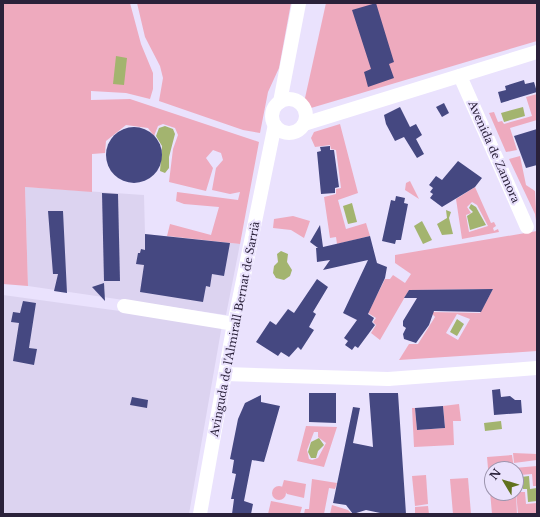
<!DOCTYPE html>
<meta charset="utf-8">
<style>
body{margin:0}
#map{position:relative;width:540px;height:517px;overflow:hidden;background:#eae2fd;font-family:"Libre Baskerville",serif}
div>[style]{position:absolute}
.built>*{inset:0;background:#dcd3f0}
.green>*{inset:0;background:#eeaabe}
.round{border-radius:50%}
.water>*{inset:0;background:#a3b46f}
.building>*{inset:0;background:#454881}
.minor>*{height:14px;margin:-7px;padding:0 7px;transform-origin:7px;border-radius:7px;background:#fff}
.minor>.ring{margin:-7px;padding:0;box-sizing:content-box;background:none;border:14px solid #fff;border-radius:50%}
span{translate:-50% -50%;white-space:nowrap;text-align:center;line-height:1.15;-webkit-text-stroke:4px #eae2fd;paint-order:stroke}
.street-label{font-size:11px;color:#2a213a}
.frame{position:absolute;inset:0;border:4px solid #2a213a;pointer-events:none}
.north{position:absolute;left:484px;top:461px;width:40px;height:40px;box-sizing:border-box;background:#eae2fd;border:1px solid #9d95af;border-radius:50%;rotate:308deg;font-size:11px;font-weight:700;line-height:16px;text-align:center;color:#2a213a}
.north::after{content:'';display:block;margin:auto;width:14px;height:18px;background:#61711e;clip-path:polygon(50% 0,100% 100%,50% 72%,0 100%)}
</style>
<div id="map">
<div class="built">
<i style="clip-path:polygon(25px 187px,144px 195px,145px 234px,240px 244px,226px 315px,28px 286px)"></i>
<i style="clip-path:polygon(3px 295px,222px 325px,189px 514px,3px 514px)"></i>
</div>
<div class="green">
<i style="clip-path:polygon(3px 3px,130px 3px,141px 44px,153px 73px,153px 89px,150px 99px,126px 93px,91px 91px,91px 100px,130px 99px,259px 142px,240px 244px,167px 236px,170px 224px,211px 235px,219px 207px,184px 204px,176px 201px,177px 192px,238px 200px,240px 192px,230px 194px,212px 190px,216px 168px,223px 160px,221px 153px,213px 150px,206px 158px,213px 168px,206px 191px,169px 182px,173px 149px,178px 135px,175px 128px,163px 124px,158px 126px,154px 136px,148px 128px,126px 125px,106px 141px,105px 153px,92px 154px,92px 192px,25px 187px,28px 286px,3px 284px)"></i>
<i style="clip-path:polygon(137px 3px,291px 3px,279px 68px,268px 92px,260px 133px,243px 130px,159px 101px,163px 78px,160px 66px,145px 37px)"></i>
<i style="clip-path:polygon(326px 3px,537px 3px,537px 41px,311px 108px,305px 101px,305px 98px)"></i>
<i style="clip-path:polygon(537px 94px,537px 120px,510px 128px,517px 150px,506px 152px,489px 113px,494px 112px,498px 122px,502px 121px,504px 124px,532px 116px,526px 97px)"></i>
<i style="clip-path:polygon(340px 124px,358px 193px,338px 200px,346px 229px,366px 223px,370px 236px,337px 244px,336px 237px,330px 238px,324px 197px,336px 194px,336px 189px,341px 188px,336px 150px,331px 149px,330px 145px,315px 147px,311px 138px,314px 132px)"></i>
<i style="clip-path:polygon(520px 156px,526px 185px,535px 191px,537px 227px,535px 214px,509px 159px)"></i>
<i style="clip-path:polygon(410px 181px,419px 199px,405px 190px,406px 183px)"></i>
<i style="clip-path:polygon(evenodd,475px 187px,491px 223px,494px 222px,496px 226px,493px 228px,494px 231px,498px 229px,499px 232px,462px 239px,456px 199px,475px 187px,472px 202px,477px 205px,488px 226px,469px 232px,466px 215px,471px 213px,467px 207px,472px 202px)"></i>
<i style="clip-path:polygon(293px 216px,310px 221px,304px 238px,291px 230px,273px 228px,274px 219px)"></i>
<i style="clip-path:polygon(evenodd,537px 231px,537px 351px,399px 360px,409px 344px,418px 344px,435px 317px,431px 312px,480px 313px,493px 289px,409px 290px,380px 340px,371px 333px,376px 325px,373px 322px,376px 318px,368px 313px,385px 279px,390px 279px,393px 275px,405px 283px,411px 274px,395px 263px,395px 255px,537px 231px,457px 314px,470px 319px,458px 340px,446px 333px,457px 314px)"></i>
<i style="clip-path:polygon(459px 404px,461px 421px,453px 421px,454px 445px,414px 447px,412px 408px,415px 408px,417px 430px,445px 428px,443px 406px)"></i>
<i style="clip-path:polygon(evenodd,306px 426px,337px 427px,324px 467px,297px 461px,306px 426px,314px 432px,318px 432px,318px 437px,326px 443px,318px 458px,312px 460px,309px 459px,307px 450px,314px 432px)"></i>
<i style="clip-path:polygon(513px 453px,537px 454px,537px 460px,514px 463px)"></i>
<i style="clip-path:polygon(512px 455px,514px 469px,492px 469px,492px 493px,516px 493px,517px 514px,492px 514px,487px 457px)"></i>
<i style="clip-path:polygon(537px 466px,537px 486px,533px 486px,532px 474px,520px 475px,521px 492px,525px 492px,526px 504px,537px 503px,537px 514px,518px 514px,514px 468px)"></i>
<i style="clip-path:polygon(426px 475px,428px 504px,415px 506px,412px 476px)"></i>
<i style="clip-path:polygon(468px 478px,471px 514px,453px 514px,450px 479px)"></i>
<i style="clip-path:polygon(312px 479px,337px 483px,335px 489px,329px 488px,324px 514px,304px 514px,305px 509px,309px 509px)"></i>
<i style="clip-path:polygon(284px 480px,306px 484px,304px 498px,287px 494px,282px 487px)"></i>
<i class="round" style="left:272px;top:486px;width:14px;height:14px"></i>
<i style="clip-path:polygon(271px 501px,302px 507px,300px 514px,268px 514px)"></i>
<i style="clip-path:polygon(332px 505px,348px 510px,352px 514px,330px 514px)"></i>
<i style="clip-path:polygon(428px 506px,429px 514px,415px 514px,415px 507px)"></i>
</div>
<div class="water">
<i style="clip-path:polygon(116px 56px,127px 58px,124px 85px,113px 84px)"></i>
<i style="clip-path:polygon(523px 107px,525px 116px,504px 122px,501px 113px)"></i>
<i style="clip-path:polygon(165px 126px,173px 129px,175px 134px,169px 157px,169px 168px,165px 173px,160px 171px,162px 146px,156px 136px,159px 128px)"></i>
<i style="clip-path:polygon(352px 203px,357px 222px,348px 224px,343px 206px)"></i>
<i style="clip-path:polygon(471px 204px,476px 207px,486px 225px,470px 230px,467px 216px,473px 212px,469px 208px)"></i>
<i style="clip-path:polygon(446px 210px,451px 212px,449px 218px,453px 234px,442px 235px,437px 224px,447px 218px)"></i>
<i style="clip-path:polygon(422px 221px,432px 240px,423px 244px,414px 226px)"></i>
<i style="clip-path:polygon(281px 251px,288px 254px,287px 262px,292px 270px,290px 276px,284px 280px,276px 278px,273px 273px,274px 266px,278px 262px,277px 254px)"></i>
<i style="clip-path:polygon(457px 319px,464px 324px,457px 336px,450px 332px)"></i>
<i style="clip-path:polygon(501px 421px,502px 429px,485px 431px,484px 423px)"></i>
<i style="clip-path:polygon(319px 438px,324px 445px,318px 451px,316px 458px,311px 458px,308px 452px,311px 442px)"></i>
<i style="clip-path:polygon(529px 476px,530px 489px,537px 488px,537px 501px,528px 502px,527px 489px,523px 489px,521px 477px)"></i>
</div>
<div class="building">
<i style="clip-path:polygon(376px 3px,394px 62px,389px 64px,394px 78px,368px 87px,364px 72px,371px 69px,352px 10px)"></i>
<i style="clip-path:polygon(524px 80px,525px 84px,534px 82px,537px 92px,501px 103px,498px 92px,506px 90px,505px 86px)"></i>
<i style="clip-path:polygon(444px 103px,449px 113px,442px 117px,436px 107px)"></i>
<i style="clip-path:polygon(400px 107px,410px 127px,416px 124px,422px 135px,416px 139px,424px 154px,417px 158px,404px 137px,395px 141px,386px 124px,384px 115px)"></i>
<i class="round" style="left:106px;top:127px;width:56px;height:56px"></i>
<i style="clip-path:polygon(537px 129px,537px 165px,526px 168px,514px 136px)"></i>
<i style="clip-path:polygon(330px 146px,330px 150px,334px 150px,339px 187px,335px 188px,335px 193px,321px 194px,317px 152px,321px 151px,320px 147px)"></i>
<i style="clip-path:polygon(458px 161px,482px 178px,475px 187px,442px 207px,430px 198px,433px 194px,430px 192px,433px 188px,429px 185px,436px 176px,442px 180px)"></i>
<i style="clip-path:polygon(102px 193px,118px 194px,120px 281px,104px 281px)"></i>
<i style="clip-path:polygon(396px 196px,405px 198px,404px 203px,408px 204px,401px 240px,396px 240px,395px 244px,382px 241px,391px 200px,395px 201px)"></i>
<i style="clip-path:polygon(48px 211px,63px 211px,67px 293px,54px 291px,58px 274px,53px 274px)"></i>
<i style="clip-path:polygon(320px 225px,323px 247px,370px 236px,377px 263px,387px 267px,385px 278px,368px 314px,374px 318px,372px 322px,375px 325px,358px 348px,355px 346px,352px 350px,345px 345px,348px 341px,344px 338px,357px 320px,343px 313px,368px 260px,323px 270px,330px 260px,317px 262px,316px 248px,318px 248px,310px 242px)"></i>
<i style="clip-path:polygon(145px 234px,230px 243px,224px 276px,212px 274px,210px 287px,206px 286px,203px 302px,140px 292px,144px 265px,136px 264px,138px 253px,140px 253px,141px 249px,145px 250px)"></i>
<i style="clip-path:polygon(317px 279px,328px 287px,313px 312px,316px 314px,309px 327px,314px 330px,301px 350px,298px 347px,289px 357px,281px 352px,278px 356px,256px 342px,270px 321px,276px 325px,288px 309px,294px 313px)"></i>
<i style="clip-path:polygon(104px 283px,105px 301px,92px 287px)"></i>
<i style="clip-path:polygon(493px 289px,481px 312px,434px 311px,429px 325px,416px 343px,404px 339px,403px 334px,406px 328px,403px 326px,403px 321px,417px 298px,404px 298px,409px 290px)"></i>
<i style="clip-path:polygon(23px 301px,36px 303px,29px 348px,37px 349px,34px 365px,13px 361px,19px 323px,11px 322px,13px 312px,20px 313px)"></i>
<i style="clip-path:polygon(500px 389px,501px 397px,510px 396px,515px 400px,521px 400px,522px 413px,494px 415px,492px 390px)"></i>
<i style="clip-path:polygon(309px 393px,336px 393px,336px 423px,309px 422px)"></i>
<i style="clip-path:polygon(369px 393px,398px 393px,406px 514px,385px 514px,366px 510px,353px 514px,346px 505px,333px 503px,353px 407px,360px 408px,353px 443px,373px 447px)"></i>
<i style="clip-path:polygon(261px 395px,261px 402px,280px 406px,264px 462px,252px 460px,244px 501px,253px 504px,251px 514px,232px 514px,234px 499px,231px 499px,236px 474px,232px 473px,234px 460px,230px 459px,238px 419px,245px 403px)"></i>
<i style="clip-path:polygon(132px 397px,148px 400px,147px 408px,130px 405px)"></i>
<i style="clip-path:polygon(443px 406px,445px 428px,417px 430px,415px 408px)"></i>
</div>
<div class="minor">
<i style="left:460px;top:76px;width:165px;rotate:66.1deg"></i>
<i class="ring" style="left:272px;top:99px;width:20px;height:20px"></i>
<i style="left:280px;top:102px;width:101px;rotate:-79.1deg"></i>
<i style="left:304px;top:124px;width:244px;rotate:-17.2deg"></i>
<i style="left:124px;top:306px;width:111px;rotate:9.3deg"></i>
<i style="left:225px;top:374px;width:163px;rotate:1.8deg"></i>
<i style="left:388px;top:379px;width:149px;rotate:-4.2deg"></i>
<i style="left:200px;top:514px;width:193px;rotate:-79.9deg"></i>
<i style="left:234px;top:324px;width:203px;rotate:-78.4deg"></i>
</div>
<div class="street-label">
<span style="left:494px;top:152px;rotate:66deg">Avenida de Zamora</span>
<span style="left:235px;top:329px;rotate:-79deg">Avinguda de l'Almirall Bernat de Sarrià</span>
</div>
<div class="frame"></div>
<div class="north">N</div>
</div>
